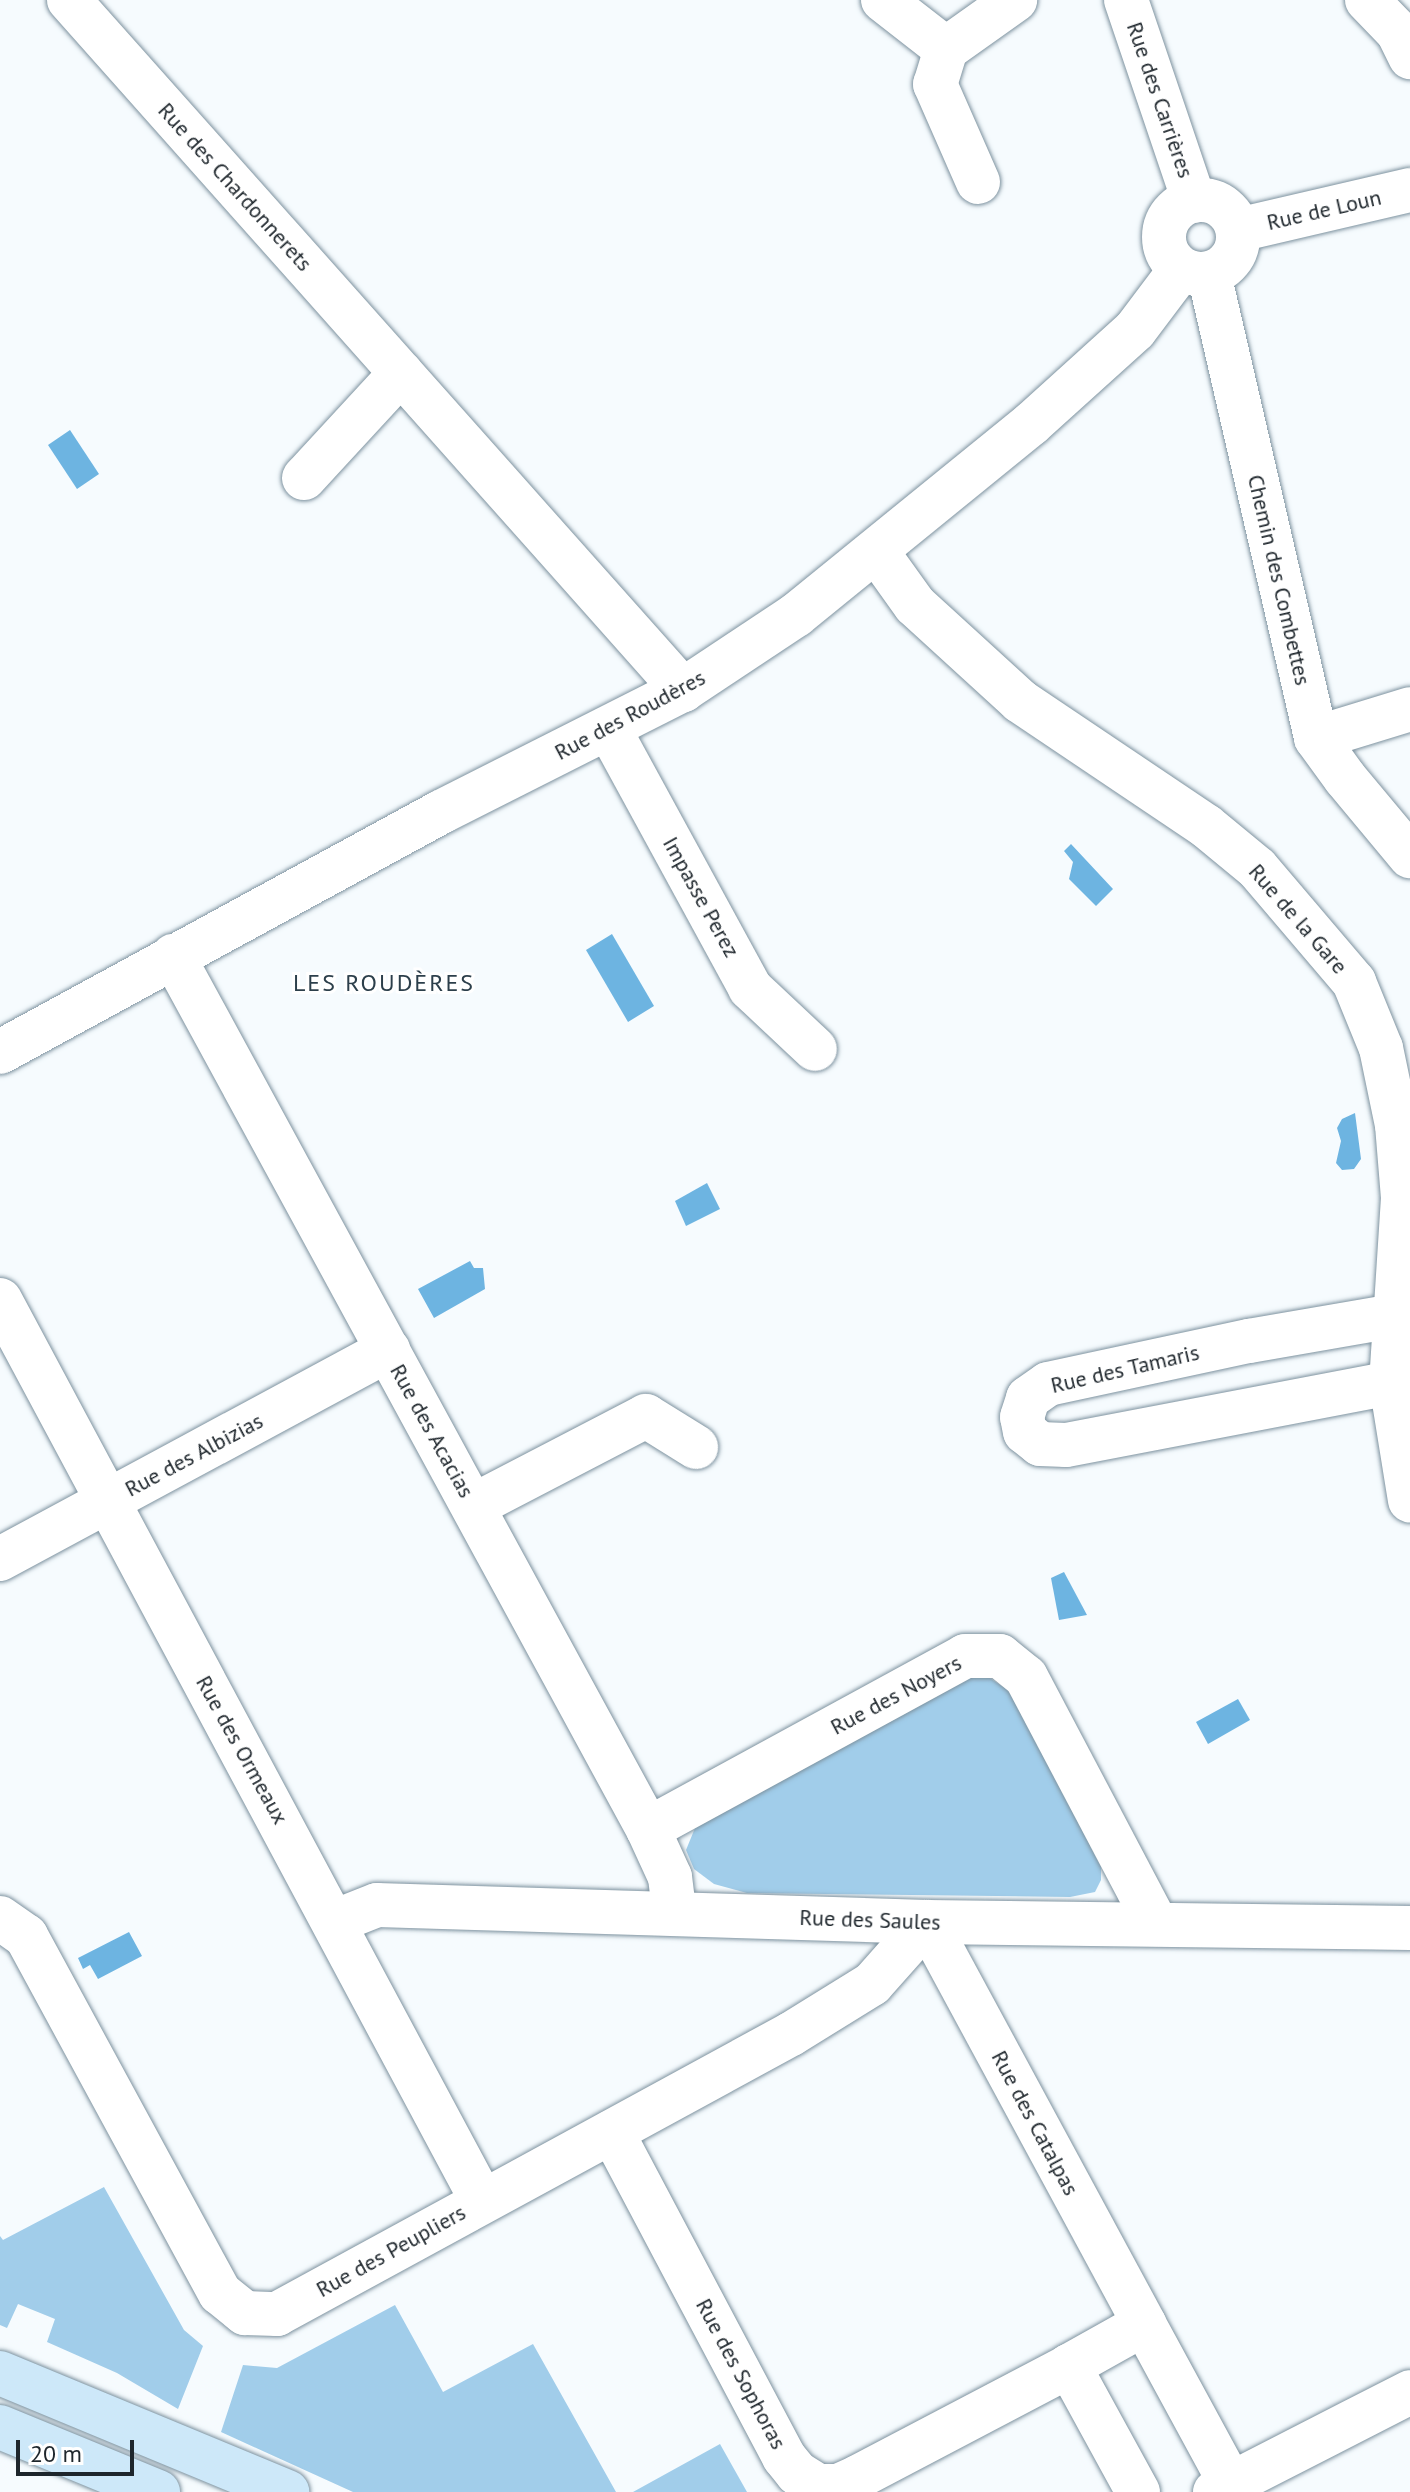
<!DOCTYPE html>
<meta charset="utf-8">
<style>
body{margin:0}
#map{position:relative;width:1410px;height:2492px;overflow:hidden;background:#f6fbfe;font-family:"PT Sans",sans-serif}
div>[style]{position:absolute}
.green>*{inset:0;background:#a1cdea}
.water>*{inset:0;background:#6db4e1}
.roads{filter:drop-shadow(0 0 2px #7d929f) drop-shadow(0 0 2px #7d929f)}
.street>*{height:44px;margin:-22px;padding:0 22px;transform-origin:22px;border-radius:22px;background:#fff}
.street>.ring{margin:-22px;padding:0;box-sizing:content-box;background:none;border:44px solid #fff;border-radius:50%}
.primary>*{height:44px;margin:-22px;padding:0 22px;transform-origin:22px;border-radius:22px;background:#cde8f9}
span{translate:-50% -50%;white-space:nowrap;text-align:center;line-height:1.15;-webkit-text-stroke:6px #fff;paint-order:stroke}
.street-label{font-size:22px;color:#1e262c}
.neighbourhood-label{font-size:24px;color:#2c3f4b;letter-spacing:2px}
.scale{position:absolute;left:16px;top:2440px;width:118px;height:36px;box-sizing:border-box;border:4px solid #1e262c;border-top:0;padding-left:10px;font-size:24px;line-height:28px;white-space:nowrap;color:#1e262c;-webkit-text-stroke:6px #fff;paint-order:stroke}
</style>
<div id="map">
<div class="green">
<i style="clip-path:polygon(971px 1675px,985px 1675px,1011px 1692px,1101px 1867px,1101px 1880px,1095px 1892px,1070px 1897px,747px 1893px,714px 1884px,694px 1869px,686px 1850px,695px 1828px)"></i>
<i style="clip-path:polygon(104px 2187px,184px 2330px,203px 2346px,178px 2409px,117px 2373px,47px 2342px,55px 2319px,18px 2304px,7px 2328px,0 2325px,0 2236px,3px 2240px)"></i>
<i style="clip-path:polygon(395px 2305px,443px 2392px,533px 2344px,616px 2492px,353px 2492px,221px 2432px,243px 2365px,277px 2368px)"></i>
<i style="clip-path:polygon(720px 2444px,747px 2492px,633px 2492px)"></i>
</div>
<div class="water">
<i style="clip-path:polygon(70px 430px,99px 474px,77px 489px,48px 445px)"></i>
<i style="clip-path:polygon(1071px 844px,1113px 889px,1096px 906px,1069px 879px,1073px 862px,1064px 851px)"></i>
<i style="clip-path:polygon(612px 934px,654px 1006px,628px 1022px,586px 950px)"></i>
<i style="clip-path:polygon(1355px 1113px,1361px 1159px,1354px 1169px,1342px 1170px,1336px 1163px,1341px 1141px,1337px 1128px,1342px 1119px)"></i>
<i style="clip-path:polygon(707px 1183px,720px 1209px,686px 1226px,675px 1201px)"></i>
<i style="clip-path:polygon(470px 1261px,474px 1268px,483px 1268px,485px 1289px,434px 1318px,418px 1289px)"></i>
<i style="clip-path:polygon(1064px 1572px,1087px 1615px,1059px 1620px,1051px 1578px)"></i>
<i style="clip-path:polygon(1238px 1699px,1250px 1720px,1208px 1744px,1196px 1722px)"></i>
<i style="clip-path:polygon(129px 1932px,142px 1956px,98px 1979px,90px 1965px,83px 1969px,78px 1958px)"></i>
</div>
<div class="roads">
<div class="street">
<i style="left:69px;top:0;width:924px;rotate:48.34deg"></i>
<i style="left:883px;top:0;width:80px;rotate:37.9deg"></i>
<i style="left:946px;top:49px;width:85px;rotate:-35.4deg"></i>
<i style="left:1126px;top:0;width:212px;rotate:71.3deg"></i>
<i style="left:1367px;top:0;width:45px;rotate:45.9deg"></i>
<i style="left:1398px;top:32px;width:28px;rotate:64deg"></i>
<i style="left:946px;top:49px;width:37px;rotate:107deg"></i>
<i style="left:935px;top:84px;width:107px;rotate:66.3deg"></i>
<i class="ring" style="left:1164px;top:200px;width:30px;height:30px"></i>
<i style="left:1238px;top:230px;width:177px;rotate:-13.1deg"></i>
<i style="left:1209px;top:274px;width:476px;rotate:77deg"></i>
<i style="left:1316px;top:738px;width:49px;rotate:54.1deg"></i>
<i style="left:1345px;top:778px;width:102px;rotate:50.2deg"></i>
<i style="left:304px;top:478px;width:143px;rotate:-47.3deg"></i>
<i style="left:877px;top:552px;width:65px;rotate:54.4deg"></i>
<i style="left:915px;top:605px;width:142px;rotate:42.4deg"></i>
<i style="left:1020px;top:701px;width:224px;rotate:33.9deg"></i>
<i style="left:1206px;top:826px;width:66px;rotate:39.5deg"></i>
<i style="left:1257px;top:868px;width:150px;rotate:49.6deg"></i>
<i style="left:1354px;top:982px;width:71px;rotate:67.8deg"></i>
<i style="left:1381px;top:1048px;width:79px;rotate:78.3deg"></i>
<i style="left:1397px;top:1125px;width:73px;rotate:85.3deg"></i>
<i style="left:1403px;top:1198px;width:185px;rotate:93.7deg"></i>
<i style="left:1391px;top:1383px;width:119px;rotate:80.8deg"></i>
<i style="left:609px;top:729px;width:295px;rotate:61.4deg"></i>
<i style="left:750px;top:988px;width:89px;rotate:43.2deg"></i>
<i style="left:1316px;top:738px;width:98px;rotate:-17.1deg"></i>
<i style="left:173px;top:956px;width:994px;rotate:61.45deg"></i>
<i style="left:648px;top:1829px;width:53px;rotate:65.4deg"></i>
<i style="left:670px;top:1877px;width:35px;rotate:83deg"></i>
<i style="left:0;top:1052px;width:502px;rotate:-28.56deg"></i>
<i style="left:441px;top:812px;width:271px;rotate:-26.8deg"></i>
<i style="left:683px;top:690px;width:136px;rotate:-33.6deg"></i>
<i style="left:796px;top:615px;width:303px;rotate:-39.1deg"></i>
<i style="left:1031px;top:424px;width:140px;rotate:-42.1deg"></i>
<i style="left:1135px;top:330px;width:76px;rotate:-53deg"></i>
<i style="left:0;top:1300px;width:1022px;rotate:61.85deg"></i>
<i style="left:1391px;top:1383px;width:331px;rotate:169.2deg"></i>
<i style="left:1066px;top:1445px;width:26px;rotate:-178deg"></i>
<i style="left:1040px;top:1444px;width:19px;rotate:-141deg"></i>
<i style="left:1025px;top:1432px;width:15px;rotate:-101deg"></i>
<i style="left:1022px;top:1417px;width:20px;rotate:-72deg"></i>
<i style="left:1028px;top:1398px;width:24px;rotate:-35deg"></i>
<i style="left:1048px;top:1384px;width:206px;rotate:-12.1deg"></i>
<i style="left:1249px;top:1341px;width:146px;rotate:-9.8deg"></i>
<i style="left:473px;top:1506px;width:195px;rotate:-27.5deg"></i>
<i style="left:646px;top:1416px;width:59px;rotate:31.8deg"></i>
<i style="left:0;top:1559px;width:441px;rotate:-28.3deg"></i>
<i style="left:648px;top:1829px;width:361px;rotate:-28.6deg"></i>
<i style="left:965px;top:1656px;width:35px"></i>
<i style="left:1000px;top:1656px;width:33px;rotate:39deg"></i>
<i style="left:1026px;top:1677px;width:279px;rotate:62.2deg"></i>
<i style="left:0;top:1918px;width:32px;rotate:35deg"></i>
<i style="left:26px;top:1936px;width:406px;rotate:61.5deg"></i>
<i style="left:220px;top:2293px;width:32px;rotate:39deg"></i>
<i style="left:245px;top:2313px;width:32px;rotate:2deg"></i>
<i style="left:277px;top:2314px;width:585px;rotate:-28.58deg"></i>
<i style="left:791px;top:2034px;width:95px;rotate:-31.7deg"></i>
<i style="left:872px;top:1984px;width:83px;rotate:-48.4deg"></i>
<i style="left:927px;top:1922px;width:457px;rotate:61.6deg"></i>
<i style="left:334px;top:1922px;width:46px;rotate:-21.6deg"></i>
<i style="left:377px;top:1905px;width:550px;rotate:1.77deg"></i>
<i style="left:927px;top:1922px;width:483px;rotate:0.7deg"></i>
<i style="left:612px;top:2132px;width:368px;rotate:62.1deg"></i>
<i style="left:784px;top:2457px;width:21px;rotate:51deg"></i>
<i style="left:797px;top:2473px;width:25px;rotate:32deg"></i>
<i style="left:818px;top:2486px;width:20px"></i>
<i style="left:838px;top:2486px;width:22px;rotate:-24deg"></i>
<i style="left:858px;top:2477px;width:238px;rotate:-27.7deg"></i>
<i style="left:1138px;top:2492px;width:144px;rotate:-118.7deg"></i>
<i style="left:1069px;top:2366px;width:86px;rotate:-29.2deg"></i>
<i style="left:1144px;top:2324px;width:182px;rotate:61.5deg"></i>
<i style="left:1215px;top:2492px;width:219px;rotate:-27.1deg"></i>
</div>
<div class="primary">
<i style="left:0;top:2373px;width:311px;rotate:22.5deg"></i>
<i style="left:0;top:2427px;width:171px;rotate:22.4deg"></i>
</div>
</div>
<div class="street-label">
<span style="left:1160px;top:100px;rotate:71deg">Rue des Carrières</span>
<span style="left:235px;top:187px;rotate:48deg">Rue des Chardonnerets</span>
<span style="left:1324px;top:210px;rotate:-13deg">Rue de Loun</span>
<span style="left:1279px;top:580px;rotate:77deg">Chemin des Combettes</span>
<span style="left:630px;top:715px;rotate:-28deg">Rue des Roudères</span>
<span style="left:701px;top:897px;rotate:61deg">Impasse Perez</span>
<span style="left:1298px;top:919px;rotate:49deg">Rue de la Gare</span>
<span style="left:1125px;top:1369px;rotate:-13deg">Rue des Tamaris</span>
<span style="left:432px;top:1431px;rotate:61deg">Rue des Acacias</span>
<span style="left:194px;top:1455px;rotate:-28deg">Rue des Albizias</span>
<span style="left:896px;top:1695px;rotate:-28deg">Rue des Noyers</span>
<span style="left:242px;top:1750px;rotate:61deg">Rue des Ormeaux</span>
<span style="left:870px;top:1920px;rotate:2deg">Rue des Saules</span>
<span style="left:1035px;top:2123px;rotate:62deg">Rue des Catalpas</span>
<span style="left:391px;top:2251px;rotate:-29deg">Rue des Peupliers</span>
<span style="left:741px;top:2374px;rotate:62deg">Rue des Sophoras</span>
</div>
<div class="neighbourhood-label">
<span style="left:384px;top:983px">LES ROUDÈRES</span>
</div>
<div class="scale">20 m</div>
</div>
